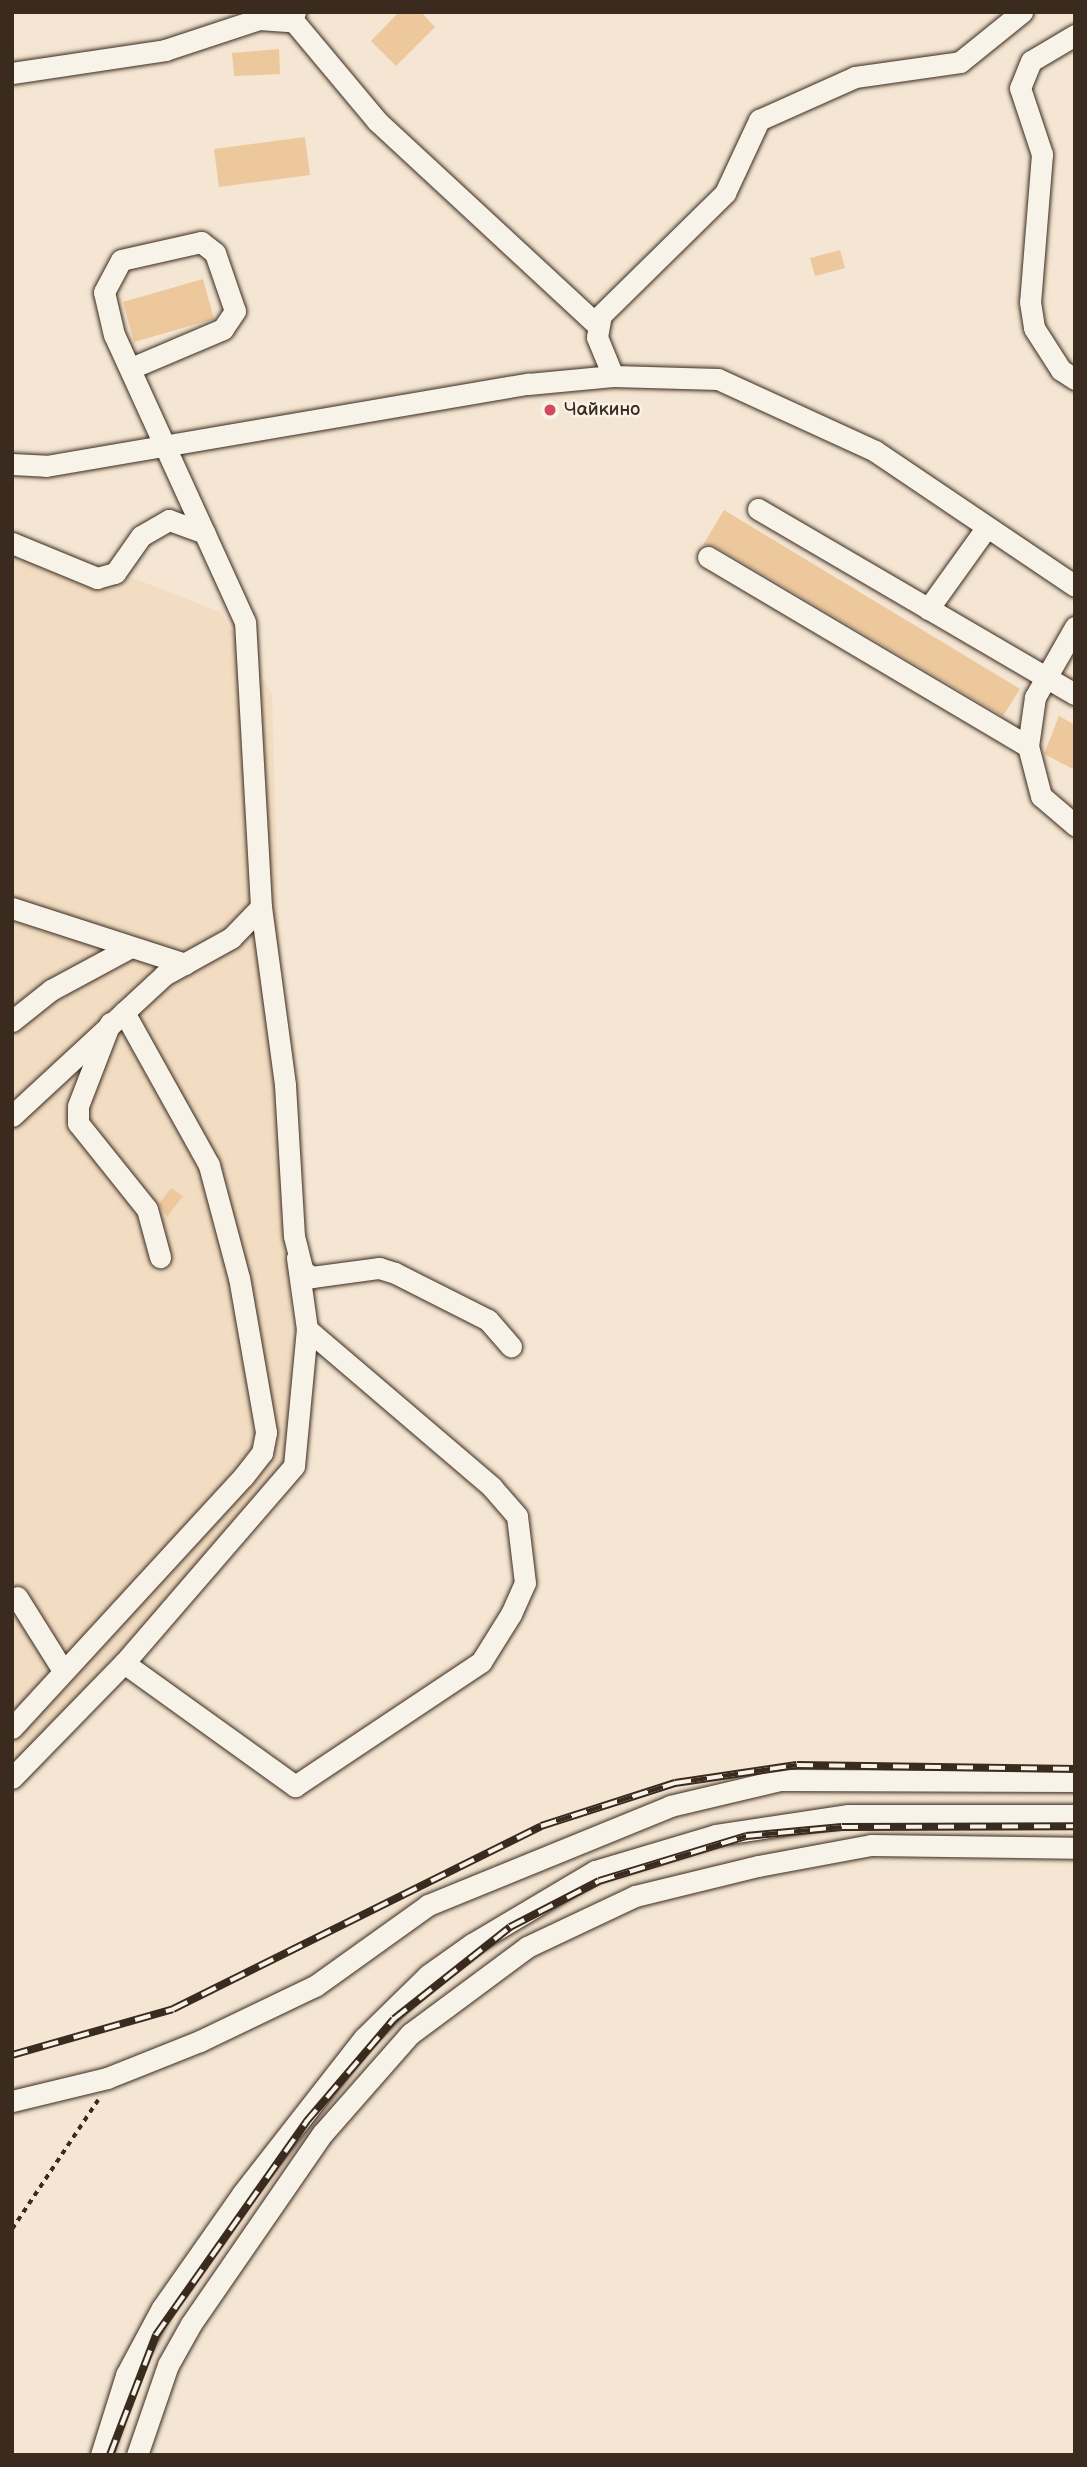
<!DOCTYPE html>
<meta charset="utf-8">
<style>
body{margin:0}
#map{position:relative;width:1087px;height:2467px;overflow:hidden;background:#f4e6d2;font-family:"Balsamiq Sans",sans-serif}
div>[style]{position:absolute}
.built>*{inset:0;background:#f2ddc2}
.building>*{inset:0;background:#edc89d}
.path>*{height:3.5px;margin-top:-1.75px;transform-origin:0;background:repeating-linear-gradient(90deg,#3b2a1e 0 5px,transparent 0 10px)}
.roads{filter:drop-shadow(0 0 2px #3b2a1e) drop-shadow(0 0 2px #3b2a1e)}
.minor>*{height:21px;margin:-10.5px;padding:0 10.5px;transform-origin:10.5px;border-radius:10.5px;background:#f7f3e8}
.rail>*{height:8px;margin-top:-4px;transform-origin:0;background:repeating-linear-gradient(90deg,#f7f3e8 0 16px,#3b2a1e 0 32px);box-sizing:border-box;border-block:2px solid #3b2a1e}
.dots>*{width:19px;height:19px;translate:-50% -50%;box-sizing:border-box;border:4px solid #f7f3e8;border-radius:50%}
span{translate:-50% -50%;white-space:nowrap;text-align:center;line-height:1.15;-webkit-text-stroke:5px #f7f3e8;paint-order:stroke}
.poi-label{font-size:19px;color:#3b2a1e}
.left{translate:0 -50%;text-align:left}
.frame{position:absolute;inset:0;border:14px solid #3b2a1e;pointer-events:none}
</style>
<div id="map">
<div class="built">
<i style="clip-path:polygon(12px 531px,220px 612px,272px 694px,294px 1457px,12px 1779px)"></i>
</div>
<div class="building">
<i style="clip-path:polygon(399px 12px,421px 12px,435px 27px,396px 66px,371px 41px)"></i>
<i style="clip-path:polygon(279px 49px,280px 74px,234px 76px,232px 53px)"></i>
<i style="clip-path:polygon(305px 137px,310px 175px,219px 187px,214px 149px)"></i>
<i style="clip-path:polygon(840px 250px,845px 268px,815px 276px,810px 258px)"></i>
<i style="clip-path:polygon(203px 279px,214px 319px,134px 342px,123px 302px)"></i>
<i style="clip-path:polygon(724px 510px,1020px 689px,1003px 716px,715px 546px,703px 545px)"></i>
<i style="clip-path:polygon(1059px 716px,1075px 725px,1075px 770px,1044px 754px)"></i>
<i style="clip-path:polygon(171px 1188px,183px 1196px,167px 1217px,159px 1204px)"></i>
</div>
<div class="path">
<i style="left:12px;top:2229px;width:155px;rotate:-56.3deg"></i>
</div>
<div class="roads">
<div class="minor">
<i style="left:286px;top:12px;width:142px;rotate:50.1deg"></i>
<i style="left:377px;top:121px;width:300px;rotate:42.8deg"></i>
<i style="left:1075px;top:35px;width:51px;rotate:149.4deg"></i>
<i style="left:1031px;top:61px;width:29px;rotate:112deg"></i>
<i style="left:1020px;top:88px;width:70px;rotate:71.6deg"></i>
<i style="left:1042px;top:154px;width:148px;rotate:94.6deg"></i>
<i style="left:1030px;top:302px;width:26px;rotate:81deg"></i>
<i style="left:1034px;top:328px;width:50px;rotate:57.3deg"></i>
<i style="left:1061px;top:370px;width:17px;rotate:33deg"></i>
<i style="left:12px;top:73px;width:155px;rotate:-8.5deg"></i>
<i style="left:165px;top:50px;width:99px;rotate:-18.3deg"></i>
<i style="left:259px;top:19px;width:32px;rotate:4deg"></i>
<i style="left:291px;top:21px;width:10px;rotate:-66deg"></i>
<i style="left:613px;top:376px;width:42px;rotate:-112.3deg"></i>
<i style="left:597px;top:337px;width:22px;rotate:-80deg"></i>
<i style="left:601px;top:315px;width:174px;rotate:-44.5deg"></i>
<i style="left:725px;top:193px;width:81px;rotate:-65deg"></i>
<i style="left:759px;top:120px;width:105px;rotate:-24.1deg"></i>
<i style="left:855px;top:77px;width:106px;rotate:-8.1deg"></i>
<i style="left:960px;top:62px;width:80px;rotate:-38.9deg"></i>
<i style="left:12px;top:464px;width:34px;rotate:3deg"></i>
<i style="left:46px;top:466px;width:489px;rotate:-9.7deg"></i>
<i style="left:528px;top:384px;width:85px;rotate:-5.4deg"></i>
<i style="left:613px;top:376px;width:105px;rotate:1.6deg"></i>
<i style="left:718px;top:379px;width:173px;rotate:24.6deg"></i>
<i style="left:875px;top:451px;width:241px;rotate:34deg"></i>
<i style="left:758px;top:509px;width:367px;rotate:30.3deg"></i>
<i style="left:12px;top:543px;width:92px;rotate:22.4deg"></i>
<i style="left:97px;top:578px;width:19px;rotate:-16deg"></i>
<i style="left:115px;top:573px;width:45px;rotate:-54.9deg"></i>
<i style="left:141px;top:536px;width:32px;rotate:-30deg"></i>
<i style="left:169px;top:520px;width:38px;rotate:20deg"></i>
<i style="left:708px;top:557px;width:372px;rotate:30.6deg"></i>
<i style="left:928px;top:609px;width:101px;rotate:-54.3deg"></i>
<i style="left:1075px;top:627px;width:81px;rotate:119.7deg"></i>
<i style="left:1035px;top:697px;width:49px;rotate:98.1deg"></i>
<i style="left:1028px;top:746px;width:52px;rotate:75.4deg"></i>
<i style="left:1041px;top:796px;width:45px;rotate:40.5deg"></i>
<i style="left:261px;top:907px;width:180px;rotate:82.3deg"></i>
<i style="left:285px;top:1085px;width:151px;rotate:86.6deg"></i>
<i style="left:294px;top:1236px;width:36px;rotate:76deg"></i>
<i style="left:303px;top:1271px;width:11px;rotate:34deg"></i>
<i style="left:312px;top:1277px;width:68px;rotate:-7.7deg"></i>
<i style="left:379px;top:1268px;width:17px;rotate:17deg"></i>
<i style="left:395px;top:1273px;width:104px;rotate:26.8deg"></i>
<i style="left:488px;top:1320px;width:35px;rotate:49deg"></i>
<i style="left:12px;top:908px;width:182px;rotate:17.9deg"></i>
<i style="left:12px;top:1021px;width:50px;rotate:-38.5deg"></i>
<i style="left:51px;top:990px;width:89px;rotate:-28.3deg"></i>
<i style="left:110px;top:1023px;width:89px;rotate:111.1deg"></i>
<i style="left:78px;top:1106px;width:17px;rotate:90deg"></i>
<i style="left:78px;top:1123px;width:110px;rotate:51.3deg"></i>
<i style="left:147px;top:1209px;width:50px;rotate:74.8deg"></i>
<i style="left:12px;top:1116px;width:207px;rotate:-42.8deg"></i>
<i style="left:164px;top:975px;width:77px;rotate:-28.9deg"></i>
<i style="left:231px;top:938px;width:43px;rotate:-45.9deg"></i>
<i style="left:261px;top:907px;width:285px;rotate:-93.2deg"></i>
<i style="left:245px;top:622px;width:315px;rotate:-114.5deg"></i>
<i style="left:114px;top:335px;width:44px;rotate:-103.1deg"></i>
<i style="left:104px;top:292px;width:36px;rotate:-62deg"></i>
<i style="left:121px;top:260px;width:82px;rotate:-12.7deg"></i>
<i style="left:201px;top:242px;width:18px;rotate:38deg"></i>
<i style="left:215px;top:253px;width:61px;rotate:71deg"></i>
<i style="left:235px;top:311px;width:22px;rotate:124deg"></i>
<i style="left:223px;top:329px;width:100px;rotate:157deg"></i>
<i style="left:17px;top:1597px;width:85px;rotate:58deg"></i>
<i style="left:124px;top:1663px;width:211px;rotate:35.7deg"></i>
<i style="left:295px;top:1786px;width:224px;rotate:-33.7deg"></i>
<i style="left:481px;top:1662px;width:57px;rotate:-58deg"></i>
<i style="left:511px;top:1614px;width:34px;rotate:-66deg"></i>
<i style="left:525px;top:1583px;width:67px;rotate:-96.8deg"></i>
<i style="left:517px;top:1516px;width:38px;rotate:-131deg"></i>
<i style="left:492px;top:1487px;width:243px;rotate:-139.5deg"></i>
<i style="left:12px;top:1728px;width:341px;rotate:-47.4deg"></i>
<i style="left:243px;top:1477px;width:31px;rotate:-52deg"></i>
<i style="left:262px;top:1453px;width:21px;rotate:-79deg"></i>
<i style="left:266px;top:1432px;width:156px;rotate:-99.9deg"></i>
<i style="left:239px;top:1278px;width:117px;rotate:-104.9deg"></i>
<i style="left:209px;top:1165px;width:175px;rotate:-119.1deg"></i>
<i style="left:12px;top:1778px;width:161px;rotate:-45.8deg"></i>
<i style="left:124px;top:1663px;width:260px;rotate:-49.2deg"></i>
<i style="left:294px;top:1466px;width:138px;rotate:-84.6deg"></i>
<i style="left:307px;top:1329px;width:72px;rotate:-98deg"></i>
<i style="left:12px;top:2101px;width:98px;rotate:-13.6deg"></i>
<i style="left:107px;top:2078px;width:100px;rotate:-21.7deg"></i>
<i style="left:200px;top:2041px;width:127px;rotate:-25.6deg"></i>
<i style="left:315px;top:1986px;width:139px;rotate:-35.6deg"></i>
<i style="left:428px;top:1905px;width:261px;rotate:-22.2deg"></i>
<i style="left:670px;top:1806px;width:113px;rotate:-13.3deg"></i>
<i style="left:780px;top:1780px;width:295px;rotate:0.2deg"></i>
<i style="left:101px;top:2455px;width:84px;rotate:-72.6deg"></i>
<i style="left:126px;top:2375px;width:76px;rotate:-61.8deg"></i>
<i style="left:162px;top:2308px;width:139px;rotate:-54.9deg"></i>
<i style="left:242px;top:2194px;width:198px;rotate:-52deg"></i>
<i style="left:364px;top:2038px;width:90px;rotate:-44.5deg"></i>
<i style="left:428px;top:1975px;width:54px;rotate:-35.2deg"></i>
<i style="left:472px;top:1944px;width:143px;rotate:-30.7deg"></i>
<i style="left:595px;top:1871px;width:126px;rotate:-16.6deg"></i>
<i style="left:716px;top:1835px;width:134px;rotate:-8.6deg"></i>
<i style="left:848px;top:1815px;width:227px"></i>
<i style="left:137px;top:2455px;width:95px;rotate:-71deg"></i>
<i style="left:168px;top:2365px;width:47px;rotate:-60.7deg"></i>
<i style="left:191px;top:2324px;width:232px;rotate:-55.4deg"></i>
<i style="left:323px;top:2133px;width:132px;rotate:-48.7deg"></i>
<i style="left:410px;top:2034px;width:146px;rotate:-36.6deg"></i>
<i style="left:527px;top:1947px;width:119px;rotate:-25.3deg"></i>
<i style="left:635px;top:1896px;width:127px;rotate:-13.7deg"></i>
<i style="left:758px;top:1866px;width:115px;rotate:-10.5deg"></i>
<i style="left:871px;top:1845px;width:204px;rotate:0.8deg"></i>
</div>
</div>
<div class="rail">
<i style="left:12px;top:2055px;width:167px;rotate:-15.9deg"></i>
<i style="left:173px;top:2009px;width:411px;rotate:-26.4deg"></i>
<i style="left:541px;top:1826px;width:141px;rotate:-17.8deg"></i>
<i style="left:675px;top:1783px;width:123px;rotate:-8.4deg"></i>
<i style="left:797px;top:1765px;width:278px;rotate:0.8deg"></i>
<i style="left:110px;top:2455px;width:129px;rotate:-69deg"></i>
<i style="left:156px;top:2335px;width:261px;rotate:-54.8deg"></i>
<i style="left:306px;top:2122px;width:135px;rotate:-49.5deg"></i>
<i style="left:394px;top:2019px;width:148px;rotate:-38.4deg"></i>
<i style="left:510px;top:1927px;width:100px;rotate:-27.3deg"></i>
<i style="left:599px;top:1881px;width:154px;rotate:-17deg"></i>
<i style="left:746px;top:1836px;width:96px;rotate:-5.4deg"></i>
<i style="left:842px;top:1827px;width:233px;rotate:-0.2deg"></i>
</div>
<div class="dots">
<i style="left:550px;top:410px;background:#d1495b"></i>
</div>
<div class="poi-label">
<span class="left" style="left:564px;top:410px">Чайкино</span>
</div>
<div class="frame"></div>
</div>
